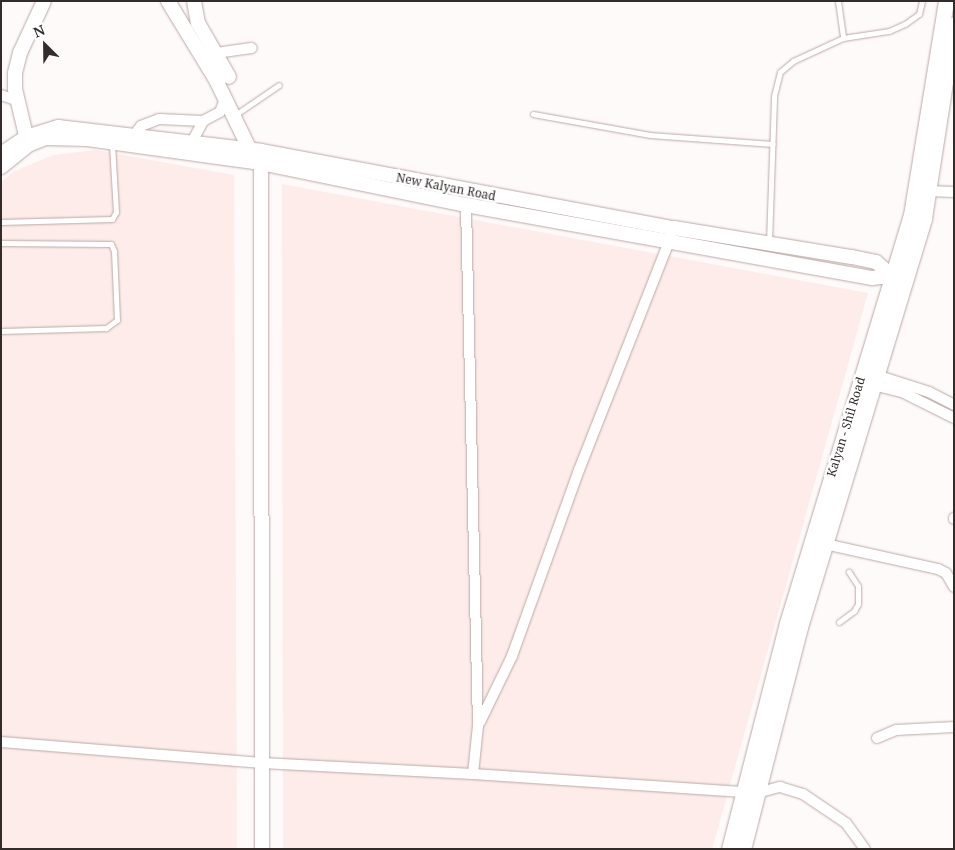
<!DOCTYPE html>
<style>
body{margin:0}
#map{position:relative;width:955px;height:850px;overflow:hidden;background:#fefaf9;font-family:"Noto Serif",serif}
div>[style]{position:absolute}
.built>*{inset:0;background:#fdece9}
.roads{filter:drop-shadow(0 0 1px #bba9a6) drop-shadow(0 0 1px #bba9a6)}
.lane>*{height:5px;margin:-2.5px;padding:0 2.5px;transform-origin:2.5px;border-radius:2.5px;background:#fff}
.street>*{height:10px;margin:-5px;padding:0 5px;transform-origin:5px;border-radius:5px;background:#fff}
.secondary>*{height:14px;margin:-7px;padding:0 7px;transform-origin:7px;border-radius:7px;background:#fff}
.primary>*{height:15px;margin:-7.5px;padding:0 7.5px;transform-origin:7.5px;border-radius:7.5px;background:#fff}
span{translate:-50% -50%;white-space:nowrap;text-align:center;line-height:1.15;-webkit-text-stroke:5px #fff;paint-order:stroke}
.street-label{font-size:12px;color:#332c2b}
.frame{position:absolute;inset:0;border:2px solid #332c2b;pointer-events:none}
.north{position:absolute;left:20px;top:20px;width:50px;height:50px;-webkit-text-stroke:4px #fff;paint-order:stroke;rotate:337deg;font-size:14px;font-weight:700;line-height:20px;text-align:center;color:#332c2b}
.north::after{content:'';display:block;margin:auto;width:18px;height:22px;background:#332c2b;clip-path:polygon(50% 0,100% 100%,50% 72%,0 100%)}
</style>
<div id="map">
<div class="built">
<i style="clip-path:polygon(96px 150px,234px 175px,237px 849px,1px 849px,1px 182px,13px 172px,53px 155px)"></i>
<i style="clip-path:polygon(282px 184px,868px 293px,712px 849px,283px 849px)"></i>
</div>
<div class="roads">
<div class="lane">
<i style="left:838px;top:1px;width:37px;rotate:82deg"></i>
<i style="left:533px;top:114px;width:119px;rotate:10.2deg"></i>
<i style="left:650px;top:135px;width:123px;rotate:4.2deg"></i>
<i style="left:235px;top:115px;width:53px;rotate:-34.3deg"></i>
<i style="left:1px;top:222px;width:111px;rotate:-1.5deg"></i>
<i style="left:112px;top:219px;width:8px;rotate:-60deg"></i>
<i style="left:116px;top:212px;width:68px;rotate:-93.4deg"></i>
<i style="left:769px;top:242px;width:146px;rotate:-88deg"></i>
<i style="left:774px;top:96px;width:25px;rotate:-76deg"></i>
<i style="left:780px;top:72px;width:17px;rotate:-40deg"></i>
<i style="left:793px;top:61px;width:55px;rotate:-24.7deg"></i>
<i style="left:843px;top:38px;width:47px;rotate:-8.7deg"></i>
<i style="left:889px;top:31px;width:17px;rotate:-24deg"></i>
<i style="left:905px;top:24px;width:17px;rotate:-36deg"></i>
<i style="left:919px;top:14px;width:13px;rotate:-77deg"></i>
<i style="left:1px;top:243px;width:110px;rotate:0.5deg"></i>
<i style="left:111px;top:244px;width:8px;rotate:67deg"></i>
<i style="left:114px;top:251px;width:69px;rotate:87.5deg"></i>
<i style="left:117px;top:320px;width:14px;rotate:144deg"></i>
<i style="left:106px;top:328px;width:105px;rotate:178.4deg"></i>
<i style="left:839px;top:622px;width:19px;rotate:-36deg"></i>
<i style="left:854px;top:611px;width:8px;rotate:-60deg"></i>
<i style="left:858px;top:604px;width:18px;rotate:-90deg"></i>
<i style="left:858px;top:586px;width:17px;rotate:-123deg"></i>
</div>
<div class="street">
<i style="left:216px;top:53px;width:36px;rotate:-8deg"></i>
<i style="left:1px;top:95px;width:18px;rotate:19deg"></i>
<i style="left:135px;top:134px;width:10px;rotate:-53deg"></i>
<i style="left:141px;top:126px;width:19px;rotate:-21deg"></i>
<i style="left:159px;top:119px;width:44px;rotate:2.6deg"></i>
<i style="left:192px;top:142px;width:24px;rotate:-62deg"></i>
<i style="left:203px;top:121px;width:19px;rotate:-28deg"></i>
<i style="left:220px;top:112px;width:14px;rotate:-69deg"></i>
<i style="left:928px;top:191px;width:26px;rotate:2deg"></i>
<i style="left:876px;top:375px;width:56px;rotate:17.8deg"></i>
<i style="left:929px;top:392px;width:28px;rotate:27deg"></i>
<i style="left:873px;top:385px;width:32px;rotate:14deg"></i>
<i style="left:904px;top:393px;width:56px;rotate:26.6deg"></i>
<i style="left:954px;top:518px;width:1px;rotate:90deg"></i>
<i style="left:825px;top:544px;width:116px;rotate:12.5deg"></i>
<i style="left:938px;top:569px;width:9px;rotate:27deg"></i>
<i style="left:946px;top:573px;width:16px;rotate:60deg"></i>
<i style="left:480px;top:722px;width:73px;rotate:-64.1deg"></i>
<i style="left:512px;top:656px;width:198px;rotate:-70.2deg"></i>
<i style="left:579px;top:470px;width:251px;rotate:-68.5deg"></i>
<i style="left:877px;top:738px;width:21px;rotate:-23deg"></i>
<i style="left:896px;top:730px;width:58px;rotate:-3deg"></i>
<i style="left:1px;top:742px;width:262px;rotate:4.6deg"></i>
<i style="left:262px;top:763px;width:211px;rotate:3deg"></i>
<i style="left:473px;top:774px;width:48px;rotate:-84.1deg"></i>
<i style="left:478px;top:726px;width:521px;rotate:-91.32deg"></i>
<i style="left:473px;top:774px;width:285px;rotate:3.8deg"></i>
<i style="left:757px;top:793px;width:24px;rotate:-15deg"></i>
<i style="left:780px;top:787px;width:24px;rotate:17deg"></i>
<i style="left:803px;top:794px;width:52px;rotate:34deg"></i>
<i style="left:846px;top:823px;width:32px;rotate:54deg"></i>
</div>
<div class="secondary">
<i style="left:168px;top:1px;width:92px;rotate:58.7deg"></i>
<i style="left:216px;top:80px;width:78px;rotate:64.1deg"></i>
<i style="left:194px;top:1px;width:22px;rotate:80deg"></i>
<i style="left:198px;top:23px;width:62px;rotate:60.1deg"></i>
<i style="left:28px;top:144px;width:57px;rotate:-103.3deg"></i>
<i style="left:15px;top:89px;width:16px;rotate:-90deg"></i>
<i style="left:15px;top:73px;width:21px;rotate:-76deg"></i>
<i style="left:20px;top:53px;width:57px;rotate:-65.2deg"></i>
<i style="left:1px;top:154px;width:30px;rotate:-34deg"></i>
<i style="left:26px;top:137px;width:34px;rotate:-17deg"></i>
<i style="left:58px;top:127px;width:204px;rotate:6.7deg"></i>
<i style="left:261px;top:151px;width:420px;rotate:10.6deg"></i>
<i style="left:674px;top:228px;width:180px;rotate:9.3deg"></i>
<i style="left:852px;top:257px;width:25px;rotate:12deg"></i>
<i style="left:876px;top:262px;width:21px;rotate:41deg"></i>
<i style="left:892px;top:276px;width:9px;rotate:18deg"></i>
<i style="left:261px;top:155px;width:694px;rotate:89.92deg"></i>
<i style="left:1px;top:167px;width:35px;rotate:-39deg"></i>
<i style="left:28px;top:145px;width:18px;rotate:-22deg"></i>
<i style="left:45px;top:138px;width:42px;rotate:1.4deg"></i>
<i style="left:87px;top:139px;width:176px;rotate:7.9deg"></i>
<i style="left:261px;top:163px;width:209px;rotate:11.6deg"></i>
<i style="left:466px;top:205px;width:413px;rotate:10.2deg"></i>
<i style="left:872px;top:278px;width:20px;rotate:-6deg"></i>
</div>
<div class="primary">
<i style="left:729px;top:849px;width:233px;rotate:-75.6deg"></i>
<i style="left:787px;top:623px;width:426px;rotate:-73.1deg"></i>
<i style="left:911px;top:215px;width:217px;rotate:-80.7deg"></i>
<i style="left:743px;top:849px;width:229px;rotate:-75.6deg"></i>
<i style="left:800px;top:627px;width:427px;rotate:-73.1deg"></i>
<i style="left:924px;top:218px;width:196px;rotate:-81.2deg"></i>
</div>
</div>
<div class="street-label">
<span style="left:446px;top:187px;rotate:11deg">New Kalyan Road</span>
<span style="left:846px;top:427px;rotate:-73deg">Kalyan - Shil Road</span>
</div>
<div class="frame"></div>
<div class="north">N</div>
</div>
